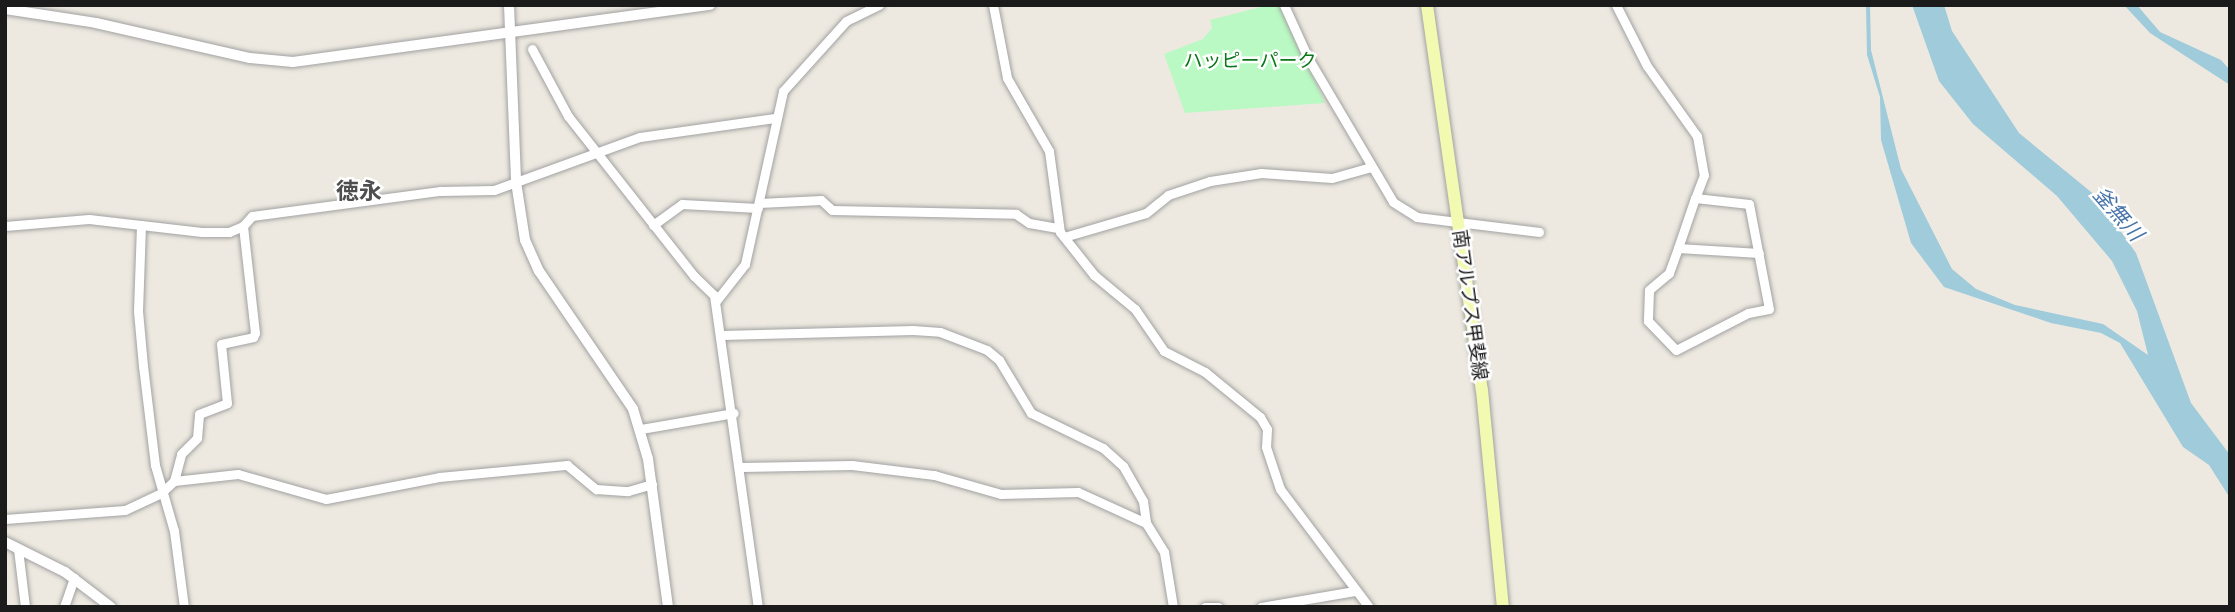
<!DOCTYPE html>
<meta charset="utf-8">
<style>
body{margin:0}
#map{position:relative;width:2235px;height:612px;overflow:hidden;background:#ede9e0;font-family:"PT Sans","Noto Sans JP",sans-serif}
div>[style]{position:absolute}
.park>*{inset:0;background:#baf9c3}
.water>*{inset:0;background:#9fcbdb}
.roads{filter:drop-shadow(0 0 2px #a2a2a2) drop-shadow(0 0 2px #a2a2a2)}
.minor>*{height:9px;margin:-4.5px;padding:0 4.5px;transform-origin:4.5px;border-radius:4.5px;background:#fff}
.tertiary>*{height:10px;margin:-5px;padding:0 5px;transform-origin:5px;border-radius:5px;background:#fff}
.secondary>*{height:12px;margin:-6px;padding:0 6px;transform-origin:6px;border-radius:6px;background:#f2f9b1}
span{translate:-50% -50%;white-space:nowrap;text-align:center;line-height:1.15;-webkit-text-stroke:5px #fff;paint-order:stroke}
.park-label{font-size:19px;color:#0a7719}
.street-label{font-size:19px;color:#1b1b1b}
.water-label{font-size:21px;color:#4874aa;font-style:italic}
.quarter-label{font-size:23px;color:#4e4e4e;font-weight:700}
.frame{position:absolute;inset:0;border:7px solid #1b1b1b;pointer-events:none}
</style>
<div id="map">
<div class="park">
<i style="clip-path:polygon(1269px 5px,1280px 5px,1325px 103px,1185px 113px,1164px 54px,1203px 39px,1212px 28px,1210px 20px)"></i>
</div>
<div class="water">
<i style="clip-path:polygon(1866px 5px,1870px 5px,1871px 50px,1901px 169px,1952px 269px,1976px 289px,2015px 305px,2103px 324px,2148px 355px,2137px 311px,2112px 261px,2057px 196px,1973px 124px,1939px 81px,1912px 5px,1944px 5px,1952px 31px,2019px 133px,2096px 196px,2136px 253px,2191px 403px,2230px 455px,2230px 498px,2209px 465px,2183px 447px,2120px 343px,2101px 333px,2051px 323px,1944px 287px,1911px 243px,1881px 140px,1880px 97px,1867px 55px)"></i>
<i style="clip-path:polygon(2124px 5px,2137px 5px,2160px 32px,2221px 60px,2230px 70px,2230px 85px,2150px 33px)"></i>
</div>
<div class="roads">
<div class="minor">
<i style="left:993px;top:5px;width:74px;rotate:79.1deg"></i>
<i style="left:1007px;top:78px;width:84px;rotate:60.1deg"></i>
<i style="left:1049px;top:151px;width:82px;rotate:82.3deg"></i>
<i style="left:1060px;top:232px;width:55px;rotate:51.7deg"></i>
<i style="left:1094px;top:275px;width:53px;rotate:39.7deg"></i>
<i style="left:1135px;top:309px;width:51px;rotate:55.4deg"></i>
<i style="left:1164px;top:351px;width:46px;rotate:27.1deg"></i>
<i style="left:1205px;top:372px;width:71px;rotate:39.3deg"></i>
<i style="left:1260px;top:417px;width:14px;rotate:60deg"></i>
<i style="left:1267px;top:429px;width:18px;rotate:93deg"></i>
<i style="left:1266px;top:447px;width:44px;rotate:71.6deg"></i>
<i style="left:1280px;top:489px;width:148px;rotate:53deg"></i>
<i style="left:1284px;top:5px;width:58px;rotate:65.6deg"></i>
<i style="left:1308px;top:58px;width:167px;rotate:59.4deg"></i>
<i style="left:1393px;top:202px;width:28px;rotate:32deg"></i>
<i style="left:1417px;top:217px;width:123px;rotate:7deg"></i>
<i style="left:1616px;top:5px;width:68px;rotate:63.1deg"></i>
<i style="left:1647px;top:66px;width:86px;rotate:54.5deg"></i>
<i style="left:1697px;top:136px;width:40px;rotate:80deg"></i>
<i style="left:1704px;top:175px;width:25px;rotate:111deg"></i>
<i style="left:1695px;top:198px;width:53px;rotate:108.8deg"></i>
<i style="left:1678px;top:248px;width:27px;rotate:110deg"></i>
<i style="left:1669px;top:273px;width:26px;rotate:140deg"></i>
<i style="left:1649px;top:290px;width:31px;rotate:92deg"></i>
<i style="left:1648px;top:321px;width:40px;rotate:46deg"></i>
<i style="left:1676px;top:350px;width:81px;rotate:-27.2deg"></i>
<i style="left:1748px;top:313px;width:21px;rotate:-11deg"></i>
<i style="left:1769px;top:309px;width:107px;rotate:-100.8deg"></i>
<i style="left:1749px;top:204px;width:54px;rotate:-173.7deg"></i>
<i style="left:532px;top:49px;width:76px;rotate:61.8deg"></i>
<i style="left:568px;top:116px;width:204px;rotate:51.8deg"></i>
<i style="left:694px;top:276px;width:28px;rotate:44deg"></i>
<i style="left:714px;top:295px;width:315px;rotate:82deg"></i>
<i style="left:759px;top:203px;width:62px;rotate:-2.8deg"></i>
<i style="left:821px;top:200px;width:15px;rotate:42deg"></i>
<i style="left:832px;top:210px;width:184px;rotate:1.2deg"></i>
<i style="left:1016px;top:214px;width:16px;rotate:35deg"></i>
<i style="left:1029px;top:223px;width:29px;rotate:10deg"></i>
<i style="left:653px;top:225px;width:36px;rotate:-36deg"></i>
<i style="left:682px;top:204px;width:76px;rotate:3deg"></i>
<i style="left:5px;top:226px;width:84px;rotate:-4.8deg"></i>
<i style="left:89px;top:219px;width:52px;rotate:6.6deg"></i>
<i style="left:1064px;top:237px;width:85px;rotate:-16.3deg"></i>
<i style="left:1146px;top:213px;width:28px;rotate:-39deg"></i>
<i style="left:1168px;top:195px;width:44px;rotate:-18.4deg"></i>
<i style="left:1210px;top:181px;width:52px;rotate:-8.9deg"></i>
<i style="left:1261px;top:173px;width:71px;rotate:4deg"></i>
<i style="left:1332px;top:178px;width:41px;rotate:-15.8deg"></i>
<i style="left:1678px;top:248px;width:81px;rotate:3.5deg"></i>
<i style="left:716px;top:301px;width:47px;rotate:-51.9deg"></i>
<i style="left:745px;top:264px;width:177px;rotate:-77.6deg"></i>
<i style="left:783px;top:91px;width:94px;rotate:-48deg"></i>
<i style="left:846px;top:21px;width:37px;rotate:-26deg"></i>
<i style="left:722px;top:335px;width:191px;rotate:-1.5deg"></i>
<i style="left:913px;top:330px;width:27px;rotate:4deg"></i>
<i style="left:940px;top:332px;width:50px;rotate:21deg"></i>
<i style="left:987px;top:350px;width:16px;rotate:40deg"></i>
<i style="left:999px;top:360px;width:62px;rotate:58.9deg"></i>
<i style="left:1031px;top:413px;width:80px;rotate:25.9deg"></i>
<i style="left:1103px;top:448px;width:27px;rotate:42deg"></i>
<i style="left:1123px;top:466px;width:40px;rotate:60.3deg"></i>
<i style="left:1143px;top:501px;width:22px;rotate:82deg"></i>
<i style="left:641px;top:429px;width:94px;rotate:-9.8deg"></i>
<i style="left:741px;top:467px;width:111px;rotate:-1deg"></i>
<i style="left:852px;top:465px;width:83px;rotate:7deg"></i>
<i style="left:934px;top:475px;width:70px;rotate:15.8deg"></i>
<i style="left:1001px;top:494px;width:77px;rotate:-1.5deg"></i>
<i style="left:1078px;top:492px;width:75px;rotate:24.5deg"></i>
<i style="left:1146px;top:523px;width:34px;rotate:58deg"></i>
<i style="left:1164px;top:552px;width:56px;rotate:80.7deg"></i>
<i style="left:174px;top:481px;width:64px;rotate:-6.2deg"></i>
<i style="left:238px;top:474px;width:91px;rotate:15.9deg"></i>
<i style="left:326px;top:499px;width:115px;rotate:-11deg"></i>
<i style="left:439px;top:477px;width:129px;rotate:-5.4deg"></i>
<i style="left:567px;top:465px;width:38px;rotate:40deg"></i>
<i style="left:596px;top:489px;width:32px;rotate:4deg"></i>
<i style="left:628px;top:491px;width:25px;rotate:-16deg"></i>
<i style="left:5px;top:519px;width:120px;rotate:-4.3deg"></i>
<i style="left:125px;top:510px;width:38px;rotate:-25deg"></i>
<i style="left:160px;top:494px;width:19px;rotate:-43deg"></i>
<i style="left:174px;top:481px;width:28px;rotate:-75deg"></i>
<i style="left:181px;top:454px;width:23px;rotate:-45deg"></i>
<i style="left:197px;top:438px;width:24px;rotate:-85deg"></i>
<i style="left:199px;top:414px;width:30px;rotate:-21deg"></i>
<i style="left:227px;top:403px;width:59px;rotate:-95.8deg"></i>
<i style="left:221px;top:344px;width:33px;rotate:-12deg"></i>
<i style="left:253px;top:337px;width:4px;rotate:-63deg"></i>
<i style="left:255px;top:333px;width:108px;rotate:-96.4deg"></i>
<i style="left:243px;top:226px;width:13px;rotate:-48deg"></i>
<i style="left:252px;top:216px;width:190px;rotate:-7.6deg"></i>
<i style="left:440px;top:191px;width:54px;rotate:-1.1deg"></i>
<i style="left:494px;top:190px;width:155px;rotate:-20deg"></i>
<i style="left:640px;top:137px;width:136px;rotate:-8deg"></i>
<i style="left:18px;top:549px;width:58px;rotate:83.1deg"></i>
<i style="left:64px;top:607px;width:31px;rotate:-71deg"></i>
<i style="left:184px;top:607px;width:77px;rotate:-97.5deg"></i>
<i style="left:174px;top:531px;width:69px;rotate:-106.1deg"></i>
<i style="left:155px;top:465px;width:100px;rotate:-96.9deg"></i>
<i style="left:143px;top:366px;width:55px;rotate:-95.2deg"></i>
<i style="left:138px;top:311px;width:86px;rotate:-88deg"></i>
<i style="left:141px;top:225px;width:61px;rotate:6.5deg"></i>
<i style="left:202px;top:232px;width:27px"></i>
<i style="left:229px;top:232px;width:15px;rotate:-23deg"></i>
<i style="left:1205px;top:607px;width:13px"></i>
<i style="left:1261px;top:607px;width:95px;rotate:-9.7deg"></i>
</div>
<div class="tertiary">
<i style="left:509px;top:5px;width:177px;rotate:87.7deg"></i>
<i style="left:516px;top:182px;width:59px;rotate:81.2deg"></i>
<i style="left:525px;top:240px;width:34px;rotate:66deg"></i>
<i style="left:539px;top:271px;width:167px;rotate:55.7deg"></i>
<i style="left:633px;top:409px;width:52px;rotate:73.3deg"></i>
<i style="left:648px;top:459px;width:149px;rotate:82.3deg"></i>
<i style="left:5px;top:9px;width:92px;rotate:8.7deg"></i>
<i style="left:96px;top:23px;width:158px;rotate:12.8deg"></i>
<i style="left:250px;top:58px;width:43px;rotate:5.3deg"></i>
<i style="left:293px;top:62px;width:421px;rotate:-7.8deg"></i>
<i style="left:5px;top:542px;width:67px;rotate:26.6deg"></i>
<i style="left:65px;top:572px;width:58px;rotate:37.3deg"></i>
</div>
<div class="secondary">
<i style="left:1427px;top:5px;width:389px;rotate:81.9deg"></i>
<i style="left:1482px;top:390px;width:218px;rotate:84.5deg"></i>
</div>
</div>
<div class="park-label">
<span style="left:1250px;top:61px">ハッピーパーク</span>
</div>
<div class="street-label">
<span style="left:1470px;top:305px;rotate:82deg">南アルプス甲斐線</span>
</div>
<div class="water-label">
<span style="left:2118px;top:214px;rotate:49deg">釜無川</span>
</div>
<div class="quarter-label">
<span style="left:359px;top:191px">徳永</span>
</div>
<div class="frame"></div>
</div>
